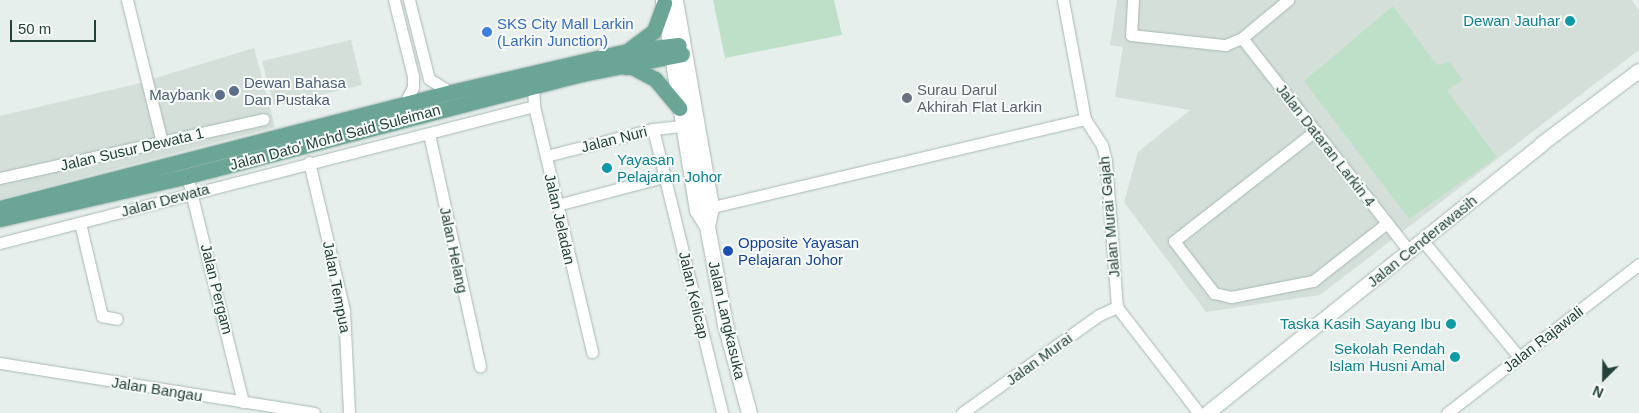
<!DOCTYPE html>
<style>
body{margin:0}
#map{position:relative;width:1639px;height:413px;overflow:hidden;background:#e6efeb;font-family:Arial,sans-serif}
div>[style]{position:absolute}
.built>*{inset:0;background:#d4dfda}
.green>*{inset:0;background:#bfe0c8}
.roads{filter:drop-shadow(0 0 1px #a8b8b2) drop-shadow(0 0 1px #a8b8b2)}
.minor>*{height:11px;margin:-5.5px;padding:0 5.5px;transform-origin:5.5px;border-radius:5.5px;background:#fff}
.tertiary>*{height:14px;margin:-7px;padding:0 7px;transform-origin:7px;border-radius:7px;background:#fff}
.secondary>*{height:15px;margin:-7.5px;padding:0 7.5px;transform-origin:7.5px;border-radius:7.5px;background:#fff}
.primary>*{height:15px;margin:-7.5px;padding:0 7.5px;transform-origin:7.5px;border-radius:7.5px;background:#6aa596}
.dots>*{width:14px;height:14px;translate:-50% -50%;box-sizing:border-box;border:2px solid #f7fbf9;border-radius:50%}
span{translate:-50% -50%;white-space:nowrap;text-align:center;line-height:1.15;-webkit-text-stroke:4px #f7fbf9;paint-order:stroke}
.culture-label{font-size:15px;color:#0d838f}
.right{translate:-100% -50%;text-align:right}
.left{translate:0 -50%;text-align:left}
.shop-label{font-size:15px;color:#366cbe}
.service-label{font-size:15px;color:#4e5e75}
.worship-label{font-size:15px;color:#5b616d}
.street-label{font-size:15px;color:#24423a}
.transit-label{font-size:15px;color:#164399}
.north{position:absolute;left:1579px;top:353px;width:50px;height:50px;-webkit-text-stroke:4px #f7fbf9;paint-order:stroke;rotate:203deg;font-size:14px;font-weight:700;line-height:20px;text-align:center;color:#24423a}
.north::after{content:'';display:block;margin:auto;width:18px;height:22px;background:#24423a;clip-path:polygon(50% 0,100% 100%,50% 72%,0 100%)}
.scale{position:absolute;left:10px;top:20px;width:86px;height:22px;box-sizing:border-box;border:2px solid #24423a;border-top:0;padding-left:6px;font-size:15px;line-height:18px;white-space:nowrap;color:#24423a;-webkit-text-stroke:4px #f7fbf9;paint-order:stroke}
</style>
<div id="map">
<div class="built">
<i style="clip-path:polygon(1117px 0,1632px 0,1639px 10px,1639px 50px,1320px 295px,1206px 312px,1124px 202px,1138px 152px,1190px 110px,1115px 97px,1123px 47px,1110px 45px)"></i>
<i style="clip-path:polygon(351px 40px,362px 85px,274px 106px,262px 61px)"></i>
<i style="clip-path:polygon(254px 48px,275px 127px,0 199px,0 116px,136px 84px)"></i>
</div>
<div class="green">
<i style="clip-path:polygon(713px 0,834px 0,842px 35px,725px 58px)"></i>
<i style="clip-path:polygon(1393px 6px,1437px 65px,1450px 62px,1463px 80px,1447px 90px,1497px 157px,1409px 219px,1304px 81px)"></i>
</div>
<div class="roads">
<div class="minor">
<i style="left:127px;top:0;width:146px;rotate:76.2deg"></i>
<i style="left:394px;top:0;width:78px;rotate:76deg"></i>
<i style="left:413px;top:76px;width:11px;rotate:90deg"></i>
<i style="left:413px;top:87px;width:20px;rotate:117deg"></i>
<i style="left:409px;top:0;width:81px;rotate:75.8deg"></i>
<i style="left:429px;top:79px;width:26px;rotate:31deg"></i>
<i style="left:1063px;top:0;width:121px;rotate:79.5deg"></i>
<i style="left:1085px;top:119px;width:31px;rotate:57deg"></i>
<i style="left:1102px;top:145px;width:16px;rotate:76deg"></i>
<i style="left:1106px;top:161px;width:146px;rotate:85.7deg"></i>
<i style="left:1117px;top:307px;width:134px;rotate:52.3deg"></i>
<i style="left:1133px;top:0;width:35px;rotate:93deg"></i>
<i style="left:1131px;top:35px;width:95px;rotate:6.1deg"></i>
<i style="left:1225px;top:45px;width:18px;rotate:-22deg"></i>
<i style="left:1242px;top:38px;width:60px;rotate:-39.6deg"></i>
<i style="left:1242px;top:38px;width:271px;rotate:51.9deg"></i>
<i style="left:533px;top:86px;width:20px;rotate:87deg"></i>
<i style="left:534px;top:106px;width:253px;rotate:76.7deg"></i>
<i style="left:653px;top:129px;width:292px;rotate:76.3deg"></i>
<i style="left:1315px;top:131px;width:179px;rotate:142deg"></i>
<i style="left:1174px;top:241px;width:66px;rotate:52.4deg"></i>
<i style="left:1214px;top:293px;width:17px;rotate:13deg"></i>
<i style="left:1231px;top:297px;width:84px;rotate:-11deg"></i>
<i style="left:1313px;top:281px;width:94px;rotate:-38.1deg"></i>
<i style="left:429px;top:134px;width:238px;rotate:77.6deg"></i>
<i style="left:546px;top:156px;width:110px;rotate:-14.2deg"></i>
<i style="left:653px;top:129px;width:29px;rotate:-6deg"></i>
<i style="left:309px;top:162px;width:152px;rotate:76.7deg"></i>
<i style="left:344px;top:310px;width:103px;rotate:87.2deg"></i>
<i style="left:187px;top:176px;width:233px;rotate:76.1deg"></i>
<i style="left:0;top:178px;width:270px;rotate:-12.6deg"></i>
<i style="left:557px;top:205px;width:114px;rotate:-14.8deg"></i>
<i style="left:704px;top:209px;width:391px;rotate:-13.3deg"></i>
<i style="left:80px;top:223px;width:96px;rotate:76.7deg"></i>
<i style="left:102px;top:316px;width:15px;rotate:11deg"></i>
<i style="left:1423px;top:241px;width:151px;rotate:50.4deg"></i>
<i style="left:0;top:243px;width:551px;rotate:-14.39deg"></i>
<i style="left:0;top:363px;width:318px;rotate:9deg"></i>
<i style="left:962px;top:413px;width:168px;rotate:-35.6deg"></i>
<i style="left:1099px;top:315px;width:20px;rotate:-24deg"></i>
<i style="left:1447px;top:413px;width:243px;rotate:-37.8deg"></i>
</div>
<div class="tertiary">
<i style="left:1208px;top:413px;width:429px;rotate:-38.8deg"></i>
<i style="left:1542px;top:144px;width:121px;rotate:-37deg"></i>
</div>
<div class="secondary">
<i style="left:663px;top:0;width:213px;rotate:80.8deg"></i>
<i style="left:697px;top:210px;width:19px;rotate:58deg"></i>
<i style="left:675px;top:0;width:210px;rotate:80.1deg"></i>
<i style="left:711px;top:207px;width:19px;rotate:102deg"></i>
<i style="left:707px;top:226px;width:100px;rotate:79.6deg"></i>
<i style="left:725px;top:324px;width:92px;rotate:74.9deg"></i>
</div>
<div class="primary">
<i style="left:630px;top:49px;width:30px;rotate:-37deg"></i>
<i style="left:654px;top:31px;width:30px;rotate:-70deg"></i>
<i style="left:625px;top:67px;width:7px"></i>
<i style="left:632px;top:67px;width:26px;rotate:28deg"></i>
<i style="left:655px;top:79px;width:38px;rotate:50deg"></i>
<i style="left:0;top:208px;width:466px;rotate:-14.4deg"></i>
<i style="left:451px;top:92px;width:181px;rotate:-13.1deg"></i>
<i style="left:627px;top:51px;width:52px;rotate:-6.6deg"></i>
<i style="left:0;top:219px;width:192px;rotate:-12.9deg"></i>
<i style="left:187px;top:176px;width:408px;rotate:-14.5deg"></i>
<i style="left:582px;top:74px;width:102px;rotate:-11.3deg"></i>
</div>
</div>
<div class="dots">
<i style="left:1570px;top:21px;background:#0f9aa8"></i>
<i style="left:487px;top:32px;background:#3f7fe0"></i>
<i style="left:234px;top:91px;background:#5c6f8a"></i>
<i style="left:220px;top:95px;background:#5c6f8a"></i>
<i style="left:907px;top:98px;background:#6b7280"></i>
<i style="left:607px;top:168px;background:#0f9aa8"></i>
<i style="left:728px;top:251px;background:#1a4fb4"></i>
<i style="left:1451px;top:324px;background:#0f9aa8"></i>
<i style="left:1455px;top:357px;background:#0f9aa8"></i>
</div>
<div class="culture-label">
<span class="right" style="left:1560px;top:21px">Dewan Jauhar</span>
<span class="left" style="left:617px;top:168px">Yayasan<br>Pelajaran Johor</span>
<span class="right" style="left:1441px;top:324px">Taska Kasih Sayang Ibu</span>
<span class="right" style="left:1445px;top:357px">Sekolah Rendah<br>Islam Husni Amal</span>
</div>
<div class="shop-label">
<span class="left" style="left:497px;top:32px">SKS City Mall Larkin<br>(Larkin Junction)</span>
</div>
<div class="service-label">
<span class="left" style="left:244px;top:91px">Dewan Bahasa<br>Dan Pustaka</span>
<span class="right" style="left:210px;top:95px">Maybank</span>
</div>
<div class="worship-label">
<span class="left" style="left:917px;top:98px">Surau Darul<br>Akhirah Flat Larkin</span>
</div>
<div class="street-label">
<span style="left:335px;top:137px;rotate:-15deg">Jalan Dato' Mohd Said Suleiman</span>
<span style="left:614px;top:139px;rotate:-14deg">Jalan Nuri</span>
<span style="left:1326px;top:145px;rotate:52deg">Jalan Dataran Larkin 4</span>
<span style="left:132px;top:149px;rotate:-13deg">Jalan Susur Dewata 1</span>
<span style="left:165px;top:200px;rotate:-15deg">Jalan Dewata</span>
<span style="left:1109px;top:217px;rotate:-95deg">Jalan Murai Gajah</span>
<span style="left:560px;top:219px;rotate:77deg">Jalan Jeladan</span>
<span style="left:1422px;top:241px;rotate:-39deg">Jalan Cenderawasih</span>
<span style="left:454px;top:250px;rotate:78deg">Jalan Helang</span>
<span style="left:337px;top:287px;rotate:79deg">Jalan Tempua</span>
<span style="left:217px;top:289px;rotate:76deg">Jalan Pergam</span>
<span style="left:694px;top:295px;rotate:77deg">Jalan Kelicap</span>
<span style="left:727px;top:320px;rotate:77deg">Jalan Langkasuka</span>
<span style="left:1543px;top:339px;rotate:-38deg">Jalan Rajawali</span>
<span style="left:1039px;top:359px;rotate:-36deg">Jalan Murai</span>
<span style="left:157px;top:389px;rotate:9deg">Jalan Bangau</span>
</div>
<div class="transit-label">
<span class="left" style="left:738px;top:251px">Opposite Yayasan<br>Pelajaran Johor</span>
</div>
<div class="north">N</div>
<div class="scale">50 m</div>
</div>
